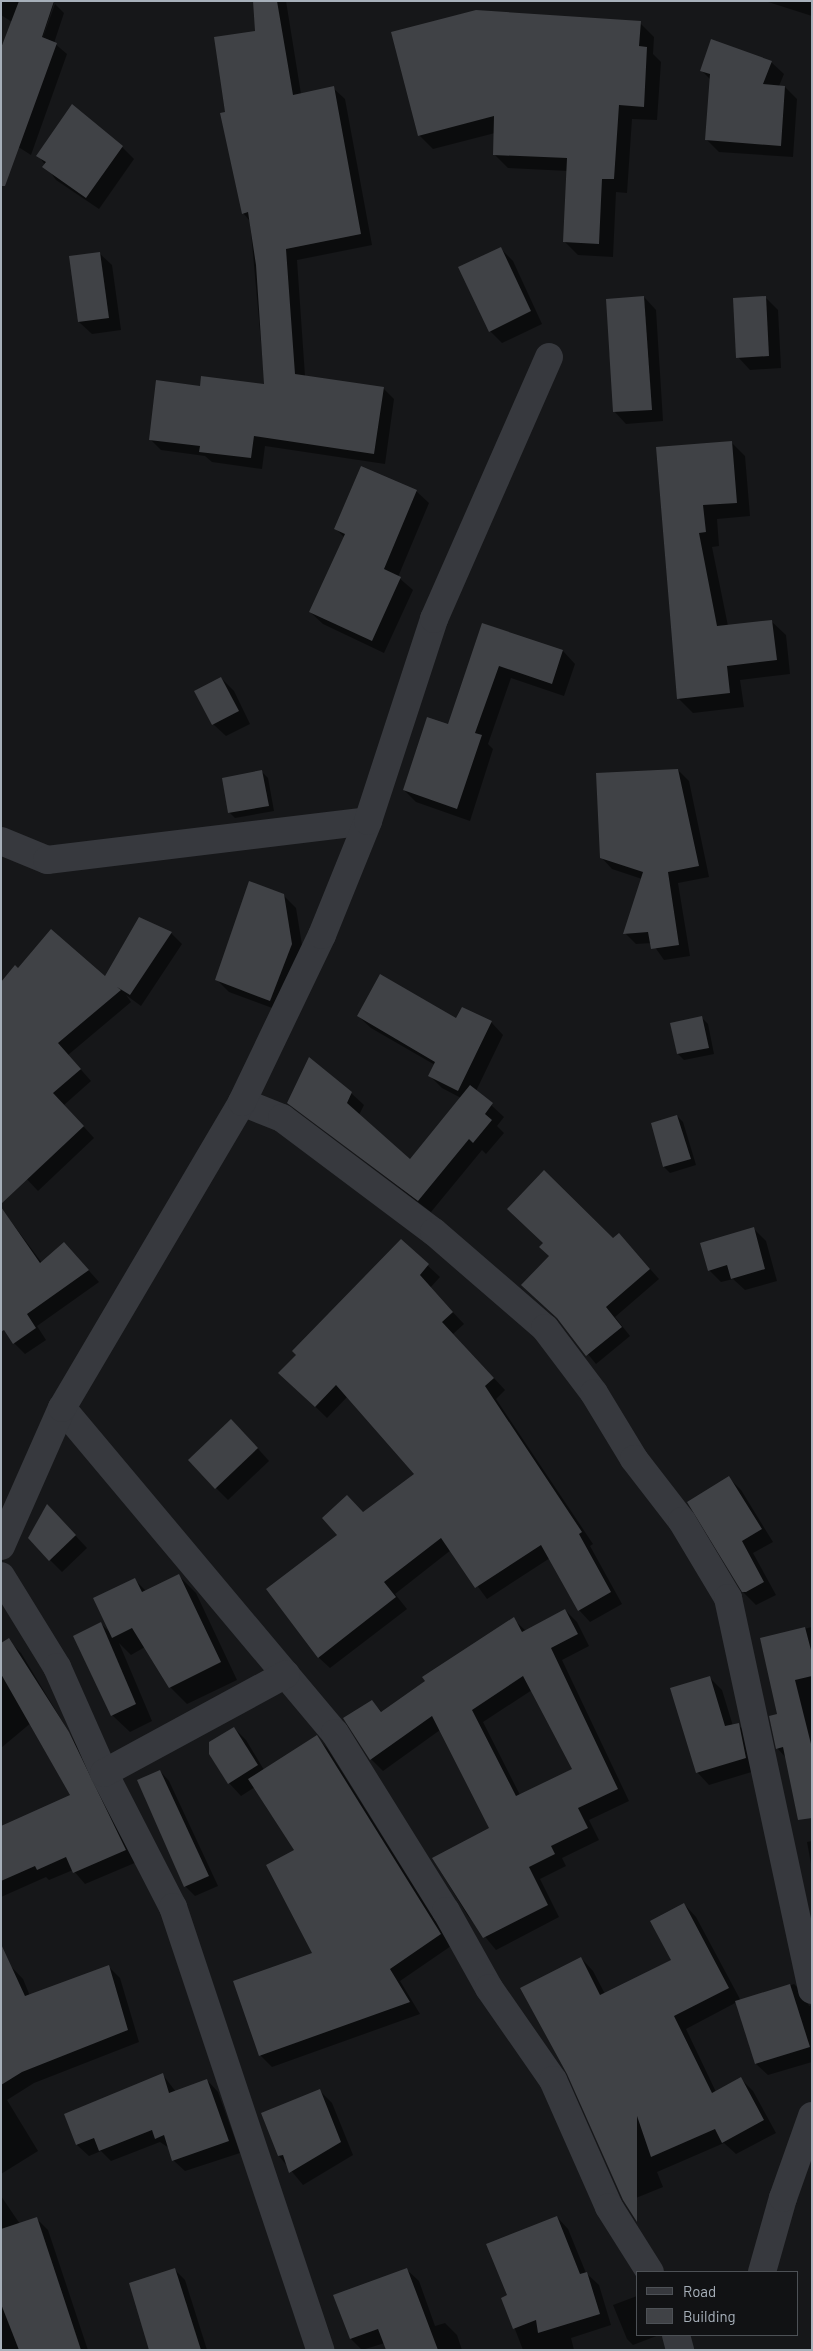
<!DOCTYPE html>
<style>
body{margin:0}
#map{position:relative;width:813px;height:2351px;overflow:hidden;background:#161719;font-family:Barlow,sans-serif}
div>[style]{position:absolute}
.shadow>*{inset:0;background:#0007}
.building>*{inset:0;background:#404246}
.minor>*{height:28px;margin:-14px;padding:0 14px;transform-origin:14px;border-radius:14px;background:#37393e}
span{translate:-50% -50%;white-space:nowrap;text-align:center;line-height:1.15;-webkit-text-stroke:4px #111214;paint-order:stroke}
.frame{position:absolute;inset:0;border:2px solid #a7b0ba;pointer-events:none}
.legend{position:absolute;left:636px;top:2271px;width:162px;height:65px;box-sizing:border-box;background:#111214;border:1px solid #4d5156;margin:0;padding:6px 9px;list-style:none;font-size:15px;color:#a7b0ba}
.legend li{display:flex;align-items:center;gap:10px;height:25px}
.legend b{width:25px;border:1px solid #4d5156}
</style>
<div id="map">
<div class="shadow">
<i style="clip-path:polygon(1px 1px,54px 3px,41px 43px,55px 4px,64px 13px,54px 43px,67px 54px,31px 155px,1px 136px,12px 22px,1px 15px)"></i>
<i style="clip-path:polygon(254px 1px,286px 1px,301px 94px,333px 88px,345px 99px,372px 245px,297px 260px,305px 376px,383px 388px,394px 399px,385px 464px,265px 446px,262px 469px,212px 462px,205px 456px,161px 450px,150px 439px,201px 387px,265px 386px,250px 221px,243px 213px,226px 113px,257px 32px)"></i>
<i style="clip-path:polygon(765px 1px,812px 1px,812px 16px)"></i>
<i style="clip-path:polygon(640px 23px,654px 37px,653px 54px,661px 62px,657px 120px,632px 119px,627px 193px,616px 192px,613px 257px,578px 255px,564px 241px,568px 171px,508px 168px,494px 154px,495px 133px,433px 149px,419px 135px)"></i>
<i style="clip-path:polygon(771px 62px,784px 74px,779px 86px,785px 87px,797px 99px,793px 157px,719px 152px,706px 139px,711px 80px,701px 70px)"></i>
<i style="clip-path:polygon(122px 147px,134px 159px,99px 209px,56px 180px,38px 155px)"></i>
<i style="clip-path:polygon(500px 248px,513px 261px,542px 324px,502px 343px,490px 331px)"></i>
<i style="clip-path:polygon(99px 253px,112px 265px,121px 330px,92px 334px,79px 322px)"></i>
<i style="clip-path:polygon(644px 297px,656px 310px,663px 421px,626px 424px,614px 411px)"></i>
<i style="clip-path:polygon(765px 297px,778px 310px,781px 368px,750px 370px,738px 357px)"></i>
<i style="clip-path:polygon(731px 442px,745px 456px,750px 516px,717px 519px,719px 546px,712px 547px,728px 626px,771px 621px,786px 635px,790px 674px,740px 680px,744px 707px,693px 713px,679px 699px,657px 448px)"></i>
<i style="clip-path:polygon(416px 491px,429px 503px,398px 577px,413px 590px,384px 653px,323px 624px,310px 612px,345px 538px,336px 529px)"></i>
<i style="clip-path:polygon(483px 624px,563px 651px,575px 664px,564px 696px,511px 678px,488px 744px,493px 749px,470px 821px,416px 802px,404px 790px,449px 726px)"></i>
<i style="clip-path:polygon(221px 678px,234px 691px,250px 724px,226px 736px,213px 724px)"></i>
<i style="clip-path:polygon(678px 770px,689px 781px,709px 877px,678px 883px,690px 956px,664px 960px,652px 943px,636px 944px,625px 933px,642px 879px,612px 869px,601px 857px)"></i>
<i style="clip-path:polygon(262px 772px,268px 778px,274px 811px,235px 818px,229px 812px)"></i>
<i style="clip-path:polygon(283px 895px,296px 908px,304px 957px,283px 1012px,229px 992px,217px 980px)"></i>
<i style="clip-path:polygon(171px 933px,182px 944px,141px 1006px,126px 995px,131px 1002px,68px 1055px,91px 1081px,64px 1105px,94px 1138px,38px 1191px,7px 1158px,18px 970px,105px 978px)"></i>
<i style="clip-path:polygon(358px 1016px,491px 1022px,503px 1035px,476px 1091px,504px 1117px,497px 1126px,504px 1133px,486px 1154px,482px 1150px,431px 1212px,289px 1103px,351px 1093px,364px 1105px,359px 1115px,410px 1161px,461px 1098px,442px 1088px,430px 1076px,435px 1065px,371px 1028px)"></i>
<i style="clip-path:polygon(702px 1018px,708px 1024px,714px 1054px,684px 1060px,678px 1054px)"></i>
<i style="clip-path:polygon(677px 1116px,683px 1122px,696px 1165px,670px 1173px,664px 1167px,652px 1123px)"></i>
<i style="clip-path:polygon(1px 1208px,42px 1263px,75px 1255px,99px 1282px,37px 1326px,46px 1340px,25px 1354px,14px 1343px)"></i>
<i style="clip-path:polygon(754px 1229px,766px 1241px,777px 1281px,745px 1290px,733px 1279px,721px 1282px,709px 1270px)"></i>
<i style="clip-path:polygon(619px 1234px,659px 1279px,615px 1317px,630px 1336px,596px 1364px,560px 1320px,550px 1256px,544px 1244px,613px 1240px)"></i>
<i style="clip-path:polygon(401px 1241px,440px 1277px,430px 1288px,464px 1324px,453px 1334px,505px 1390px,496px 1399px,593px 1544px,590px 1546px,622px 1604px,590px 1622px,579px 1610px,550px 1558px,487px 1599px,451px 1550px,395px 1594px,407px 1609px,330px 1668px,318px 1657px,339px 1535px,415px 1474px,348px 1396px,327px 1418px,292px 1384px)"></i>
<i style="clip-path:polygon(244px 1433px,269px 1461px,228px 1500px,216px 1488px)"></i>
<i style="clip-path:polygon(729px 1478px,741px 1490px,773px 1542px,753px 1553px,776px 1595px,756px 1605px,744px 1593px,689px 1503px)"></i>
<i style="clip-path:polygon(59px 1518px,87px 1548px,62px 1572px,50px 1560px)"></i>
<i style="clip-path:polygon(179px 1576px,196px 1593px,237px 1680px,187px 1704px,170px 1687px,145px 1647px,131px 1655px,119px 1643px,152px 1721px,130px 1732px,112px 1715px,101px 1624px,112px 1634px,135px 1580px,146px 1591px)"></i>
<i style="clip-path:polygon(evenodd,565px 1610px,577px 1622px,589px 1646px,562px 1660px,629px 1801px,589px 1820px,599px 1840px,562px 1858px,566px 1866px,540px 1879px,559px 1917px,496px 1950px,468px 1916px,433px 1859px,491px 1828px,440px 1730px,383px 1771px,371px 1759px,345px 1719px,372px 1702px,383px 1713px,513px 1619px,526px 1631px,565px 1610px,532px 1690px,573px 1769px,520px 1795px,483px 1722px,532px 1690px)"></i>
<i style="clip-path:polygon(812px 1627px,812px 1786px,777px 1748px,779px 1715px,761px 1639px)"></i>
<i style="clip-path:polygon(10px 1642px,21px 1653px,79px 1749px,137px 1862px,85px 1884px,73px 1870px,49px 1880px,46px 1877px,1px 1897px,1px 1828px,72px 1796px,32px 1722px,1px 1748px,1px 1649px)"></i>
<i style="clip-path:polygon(710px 1678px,722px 1690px,733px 1726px,738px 1725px,751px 1737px,758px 1770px,709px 1785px,697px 1772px)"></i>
<i style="clip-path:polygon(234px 1728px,246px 1740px,264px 1770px,316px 1737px,327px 1748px,451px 1946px,400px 1981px,420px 2014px,272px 2067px,261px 2056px,234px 1982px,314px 1954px,296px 1851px,255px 1787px,241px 1796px,229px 1783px)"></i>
<i style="clip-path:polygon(160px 1771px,169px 1781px,218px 1886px,195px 1896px,185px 1886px,139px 1781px)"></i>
<i style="clip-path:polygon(812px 1841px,812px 1869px,807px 1842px)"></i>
<i style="clip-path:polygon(684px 1904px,696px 1917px,741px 2001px,794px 1984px,806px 1996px,809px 2006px,812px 2005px,812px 2062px,768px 2075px,756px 2064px,737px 2002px,686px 2029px,716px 2092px,741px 2079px,753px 2091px,776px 2133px,736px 2154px,724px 2143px,657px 2172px,663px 2187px,631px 2200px,581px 1958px,593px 1971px,605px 1994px,673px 1960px)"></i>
<i style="clip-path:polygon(1px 1956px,23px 1979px,30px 1996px,109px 1967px,120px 1978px,139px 2042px,34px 2083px,7px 2100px,38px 2151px,1px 2174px)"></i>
<i style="clip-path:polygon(163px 2075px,176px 2092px,207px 2080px,218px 2092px,240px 2153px,185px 2171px,173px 2160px,169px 2148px,160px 2142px,111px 2161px,101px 2151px,89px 2156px,77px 2145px,65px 2115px)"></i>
<i style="clip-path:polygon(320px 2091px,332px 2103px,353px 2155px,303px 2185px,279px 2156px)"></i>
<i style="clip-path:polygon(1px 2196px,20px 2224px,36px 2218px,48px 2230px,88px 2350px,1px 2350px)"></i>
<i style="clip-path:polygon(557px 2217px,568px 2229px,586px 2273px,599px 2285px,611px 2325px,571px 2338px,574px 2350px,523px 2350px,503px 2298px,509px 2296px)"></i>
<i style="clip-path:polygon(406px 2269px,419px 2281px,435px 2326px,445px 2323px,457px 2335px,462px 2350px,387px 2350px,385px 2343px,362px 2350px,351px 2339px)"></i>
<i style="clip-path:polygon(175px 2270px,185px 2280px,207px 2350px,154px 2350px)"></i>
<i style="clip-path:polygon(637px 2296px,637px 2335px,659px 2335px,633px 2345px,627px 2339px,613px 2305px)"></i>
</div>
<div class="building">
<i style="clip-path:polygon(19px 1px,54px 1px,42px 37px,57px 43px,5px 186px,1px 186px,1px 48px)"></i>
<i style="clip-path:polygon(253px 1px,277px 1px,293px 95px,334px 86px,361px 234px,286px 249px,295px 374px,384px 387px,374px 454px,254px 436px,251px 458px,199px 452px,200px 446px,149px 440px,156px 380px,200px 386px,201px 376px,264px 384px,256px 265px,248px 212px,242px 214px,220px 113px,225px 112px,214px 37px,255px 31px)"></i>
<i style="clip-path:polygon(476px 10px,641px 21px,639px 46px,647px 47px,644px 107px,619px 105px,614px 179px,602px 179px,599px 244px,563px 242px,567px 158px,493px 155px,494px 116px,418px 136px,391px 32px)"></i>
<i style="clip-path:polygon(711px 39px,772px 61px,763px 84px,785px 86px,781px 146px,705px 140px,710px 74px,700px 71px)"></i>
<i style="clip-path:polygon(72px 104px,123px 146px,86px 198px,42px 167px,46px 162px,36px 156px)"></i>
<i style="clip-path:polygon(501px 247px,531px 311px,489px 332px,458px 267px)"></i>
<i style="clip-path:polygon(100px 252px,109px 318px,78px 322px,69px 256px)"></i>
<i style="clip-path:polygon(644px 296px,652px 410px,613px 412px,606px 299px)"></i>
<i style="clip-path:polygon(766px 296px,769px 356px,736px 358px,733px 298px)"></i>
<i style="clip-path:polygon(732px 441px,737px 503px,703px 505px,706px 532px,699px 533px,717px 626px,772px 620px,777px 660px,727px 666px,730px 693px,677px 699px,656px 447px)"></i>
<i style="clip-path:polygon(361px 466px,417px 490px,384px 569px,401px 577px,372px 641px,309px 612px,345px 534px,334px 529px)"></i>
<i style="clip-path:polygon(482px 623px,563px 650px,552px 684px,499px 666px,475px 733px,482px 735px,457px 809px,403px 790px,427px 717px,448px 724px)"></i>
<i style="clip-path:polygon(221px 677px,239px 711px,212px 725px,194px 691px)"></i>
<i style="clip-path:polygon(678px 769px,699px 866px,668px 872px,679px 945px,651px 949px,648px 932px,623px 934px,643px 872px,600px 858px,596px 773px)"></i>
<i style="clip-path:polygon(262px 770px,269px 806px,228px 813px,222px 778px)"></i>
<i style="clip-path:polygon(249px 881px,284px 894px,292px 944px,270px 1001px,215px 980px)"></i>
<i style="clip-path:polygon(139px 917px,172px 932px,130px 995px,117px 987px,121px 990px,58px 1043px,81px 1069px,53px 1093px,84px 1126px,1px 1204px,1px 982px,15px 965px,18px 968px,51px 929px,105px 976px)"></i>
<i style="clip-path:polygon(380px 974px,456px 1018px,462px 1007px,492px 1021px,458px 1091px,428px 1076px,435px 1062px,357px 1016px)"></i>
<i style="clip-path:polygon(702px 1016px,709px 1048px,677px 1054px,670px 1023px)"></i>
<i style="clip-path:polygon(309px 1057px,352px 1092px,347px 1103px,410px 1159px,470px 1085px,493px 1103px,485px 1114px,492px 1120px,473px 1143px,469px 1139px,418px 1201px,287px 1103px)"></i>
<i style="clip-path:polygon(677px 1115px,691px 1159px,663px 1167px,651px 1123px)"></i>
<i style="clip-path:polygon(544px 1170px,613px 1238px,619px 1233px,650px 1269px,606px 1307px,622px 1327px,586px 1356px,557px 1318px,521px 1285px,549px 1256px,539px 1247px,543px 1243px,507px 1209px)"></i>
<i style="clip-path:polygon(1px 1207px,40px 1263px,64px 1242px,89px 1270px,27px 1314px,36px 1328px,13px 1344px,4px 1330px,1px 1332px)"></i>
<i style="clip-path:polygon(754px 1227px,765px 1269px,731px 1279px,727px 1265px,708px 1271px,700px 1243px)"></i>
<i style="clip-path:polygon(401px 1239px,429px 1264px,420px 1275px,453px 1312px,442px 1322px,494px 1378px,485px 1386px,582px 1532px,579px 1534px,611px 1592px,578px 1611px,541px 1545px,475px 1588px,441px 1538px,384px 1582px,396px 1597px,318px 1658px,266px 1589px,337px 1535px,322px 1518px,347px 1495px,363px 1512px,414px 1474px,336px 1385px,315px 1407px,278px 1373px,296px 1355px,292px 1351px)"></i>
<i style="clip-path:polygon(231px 1419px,258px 1448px,215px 1489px,188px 1460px)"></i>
<i style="clip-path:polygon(729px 1476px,762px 1529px,742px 1541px,764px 1582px,746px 1592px,742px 1592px,687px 1502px)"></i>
<i style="clip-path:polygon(47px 1504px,76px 1535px,49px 1561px,28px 1538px)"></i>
<i style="clip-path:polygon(179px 1574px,221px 1662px,169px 1688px,132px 1628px,112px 1638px,93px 1598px,135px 1578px,142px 1592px)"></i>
<i style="clip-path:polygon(evenodd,565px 1609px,578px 1634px,551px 1648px,618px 1789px,578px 1808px,588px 1828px,551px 1846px,555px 1854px,529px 1867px,548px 1905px,483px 1938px,432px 1858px,489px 1828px,432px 1716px,370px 1760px,343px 1718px,372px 1700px,381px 1712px,425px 1681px,422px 1677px,514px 1617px,522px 1632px,565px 1609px,523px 1676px,572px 1769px,516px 1796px,472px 1710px,523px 1676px)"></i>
<i style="clip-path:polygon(101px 1622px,136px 1704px,111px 1716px,73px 1636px)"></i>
<i style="clip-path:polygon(805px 1627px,812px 1654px,812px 1676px,795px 1680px,812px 1748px,812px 1818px,798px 1820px,783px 1747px,776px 1749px,769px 1716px,777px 1714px,760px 1638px)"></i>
<i style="clip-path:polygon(9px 1638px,69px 1732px,126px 1850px,73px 1873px,66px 1857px,37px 1870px,35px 1866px,1px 1881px,1px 1826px,70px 1795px,1px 1674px,1px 1643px)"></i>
<i style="clip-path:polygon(710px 1676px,725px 1726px,739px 1723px,746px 1758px,696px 1773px,670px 1688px)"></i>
<i style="clip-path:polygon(234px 1727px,258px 1765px,228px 1784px,209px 1754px,209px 1742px)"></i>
<i style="clip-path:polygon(317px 1735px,441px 1934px,390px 1969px,410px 2002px,259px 2056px,233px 1981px,312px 1953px,266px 1865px,294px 1850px,248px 1779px)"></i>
<i style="clip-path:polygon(160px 1770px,209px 1876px,184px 1887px,137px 1780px)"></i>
<i style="clip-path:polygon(684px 1903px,729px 1988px,674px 2016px,712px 2093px,741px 2077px,764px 2120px,722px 2143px,715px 2129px,651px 2157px,637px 2116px,637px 2222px,623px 2200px,567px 2074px,520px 1988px,581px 1957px,600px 1995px,671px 1960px,650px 1921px)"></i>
<i style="clip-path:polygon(1px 1944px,25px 1996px,109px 1965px,128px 2030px,22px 2072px,1px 2085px)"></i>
<i style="clip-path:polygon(790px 1984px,810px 2047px,755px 2064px,735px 2001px)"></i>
<i style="clip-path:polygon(163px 2073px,169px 2093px,207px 2079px,229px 2141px,172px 2161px,164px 2135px,155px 2139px,152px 2130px,99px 2151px,94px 2138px,76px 2145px,64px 2114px)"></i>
<i style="clip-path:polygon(320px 2089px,341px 2142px,289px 2173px,283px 2155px,278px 2156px,261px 2113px)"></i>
<i style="clip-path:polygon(557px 2216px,580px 2274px,587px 2272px,600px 2314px,538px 2333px,536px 2320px,513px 2329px,501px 2298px,507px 2295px,486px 2244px)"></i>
<i style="clip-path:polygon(37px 2217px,81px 2350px,19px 2350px,1px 2304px,1px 2229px)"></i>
<i style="clip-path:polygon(175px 2268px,201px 2350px,149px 2350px,129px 2283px)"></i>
<i style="clip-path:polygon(407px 2268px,438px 2350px,386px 2350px,378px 2329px,350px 2339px,333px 2295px)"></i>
</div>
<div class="minor">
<i style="left:1px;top:841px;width:50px;rotate:22.4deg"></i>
<i style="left:47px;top:860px;width:323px;rotate:-6.9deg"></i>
<i style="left:242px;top:1102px;width:43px;rotate:21.8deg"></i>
<i style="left:282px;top:1118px;width:190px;rotate:36.9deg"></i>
<i style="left:434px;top:1232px;width:147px;rotate:40.9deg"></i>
<i style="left:545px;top:1328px;width:81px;rotate:53deg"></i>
<i style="left:594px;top:1393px;width:77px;rotate:58.8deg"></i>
<i style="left:634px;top:1459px;width:78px;rotate:52.3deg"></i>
<i style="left:682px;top:1521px;width:90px;rotate:59.1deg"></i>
<i style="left:728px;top:1598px;width:401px;rotate:77.9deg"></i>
<i style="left:62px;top:1408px;width:424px;rotate:50deg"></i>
<i style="left:335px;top:1733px;width:210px;rotate:58.1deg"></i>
<i style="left:446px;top:1911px;width:88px;rotate:60.8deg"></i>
<i style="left:489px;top:1988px;width:112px;rotate:55.2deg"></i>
<i style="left:553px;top:2080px;width:139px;rotate:66.2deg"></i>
<i style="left:609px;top:2207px;width:77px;rotate:57.8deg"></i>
<i style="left:1px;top:1546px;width:151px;rotate:-66.2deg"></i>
<i style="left:62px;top:1408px;width:355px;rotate:-59.5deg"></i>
<i style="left:242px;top:1102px;width:185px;rotate:-64.4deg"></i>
<i style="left:322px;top:935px;width:123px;rotate:-68deg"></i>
<i style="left:368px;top:821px;width:213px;rotate:-71.9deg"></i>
<i style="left:434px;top:619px;width:286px;rotate:-66.3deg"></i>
<i style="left:1px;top:1576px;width:107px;rotate:58.4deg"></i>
<i style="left:57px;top:1667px;width:116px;rotate:66.1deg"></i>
<i style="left:104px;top:1773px;width:151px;rotate:62.8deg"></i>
<i style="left:173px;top:1907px;width:467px;rotate:71.6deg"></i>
<i style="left:104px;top:1773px;width:207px;rotate:-28.5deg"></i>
<i style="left:762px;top:2272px;width:77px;rotate:-74.2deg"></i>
<i style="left:783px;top:2198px;width:87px;rotate:-70.5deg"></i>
<i style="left:676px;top:2335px;width:16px;rotate:75deg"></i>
</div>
<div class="frame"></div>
<ul class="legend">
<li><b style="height:6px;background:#37393e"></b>Road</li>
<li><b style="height:14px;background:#404246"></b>Building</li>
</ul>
</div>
